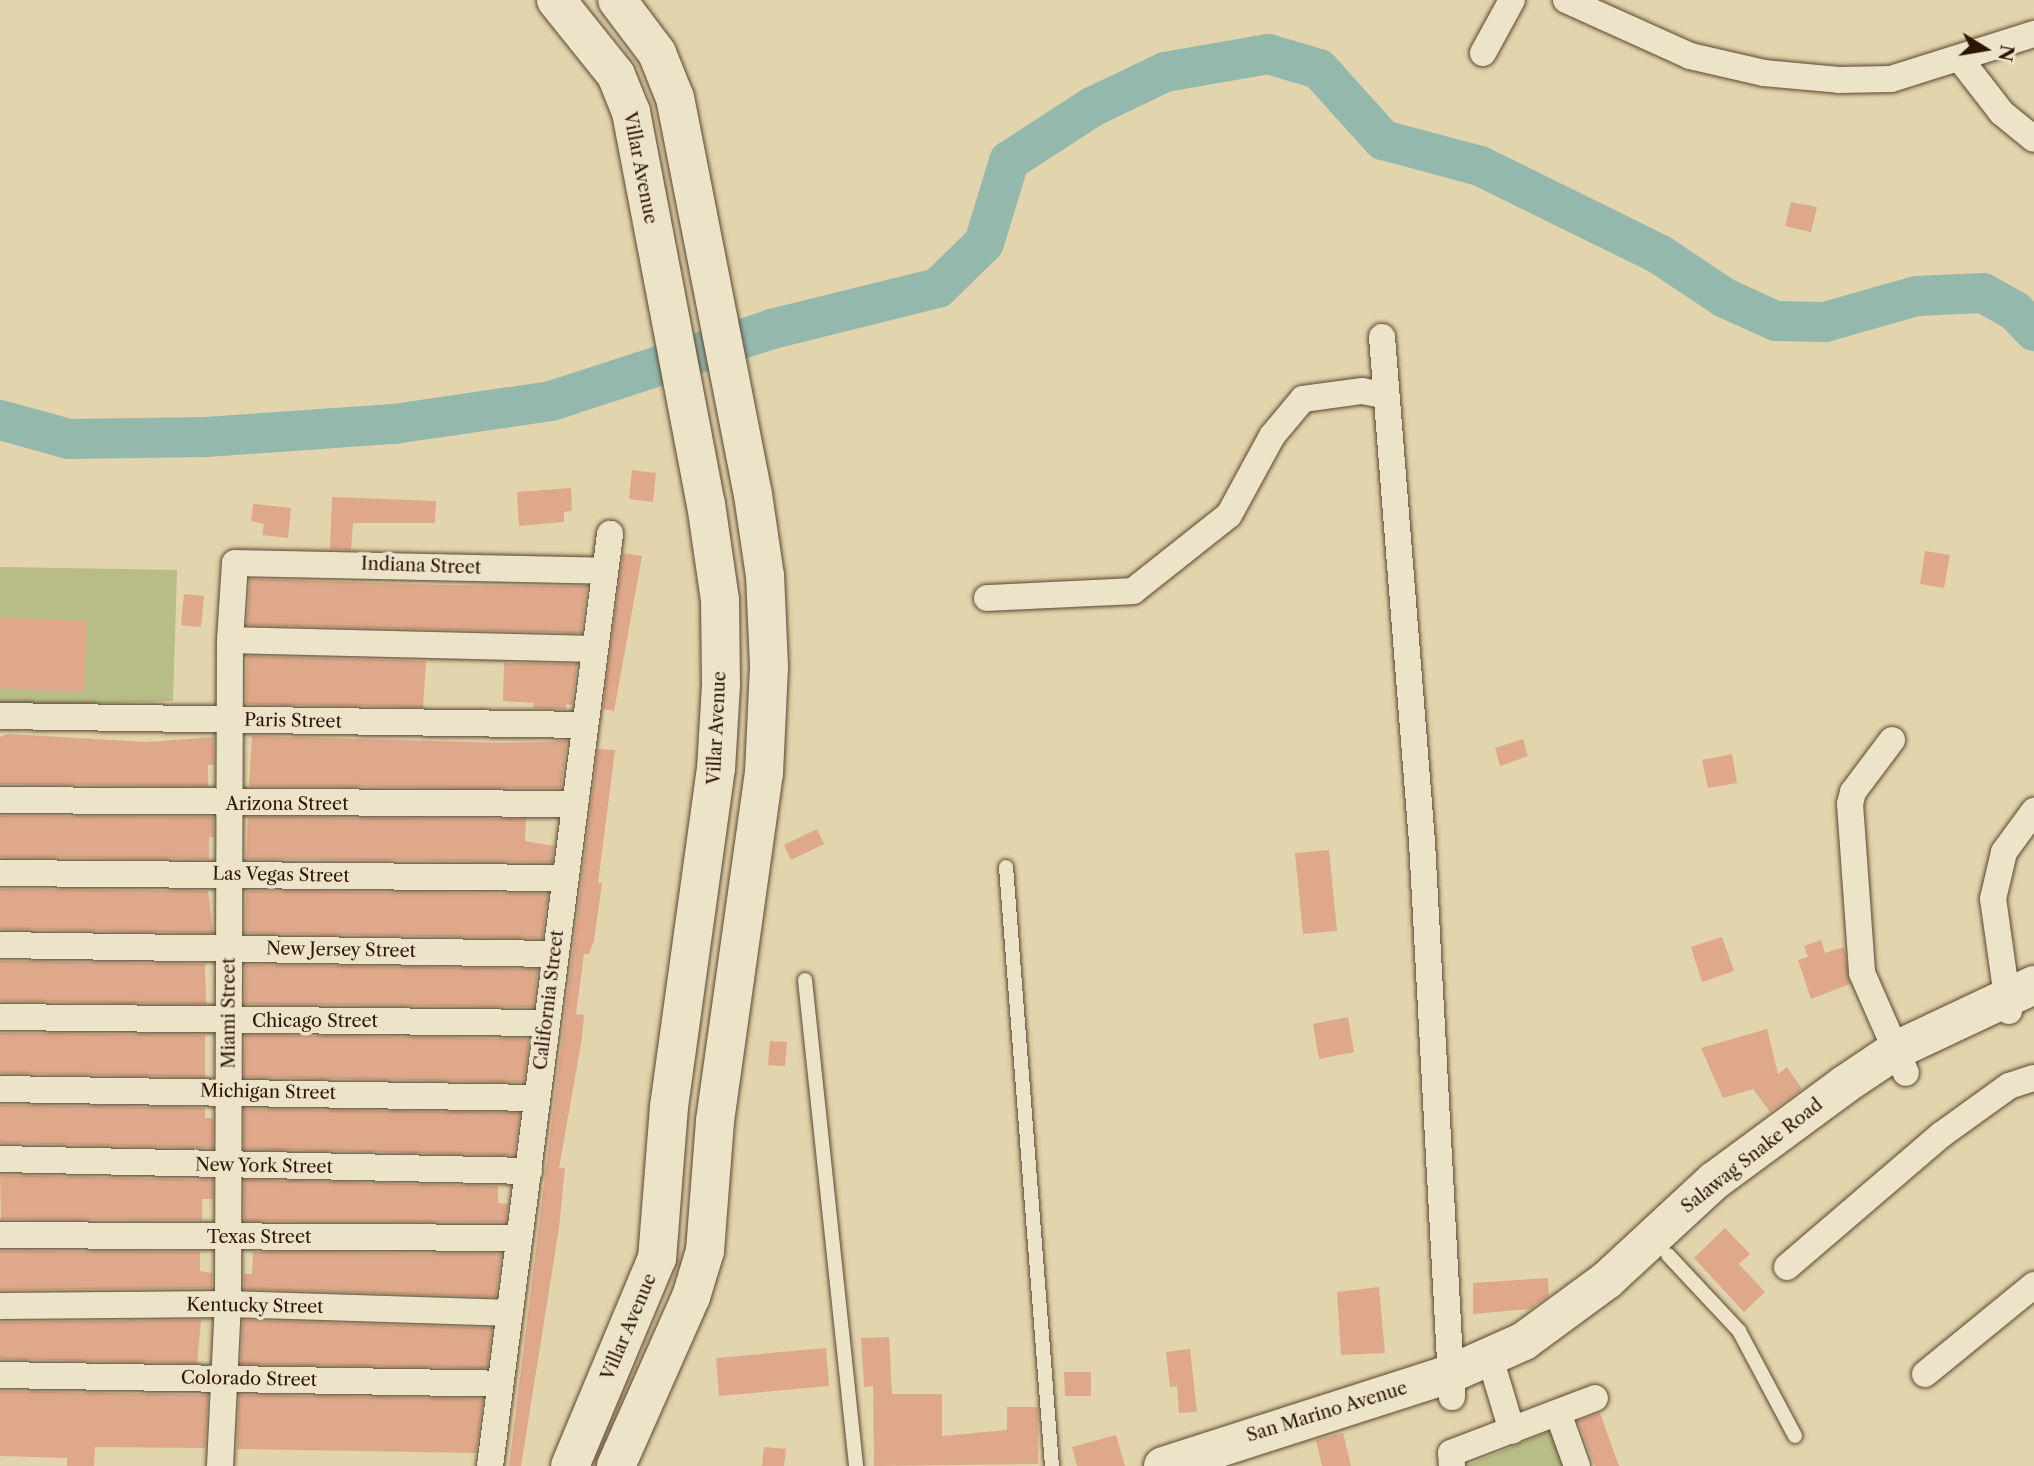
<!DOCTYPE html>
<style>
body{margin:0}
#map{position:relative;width:2034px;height:1466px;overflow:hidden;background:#e2d4ac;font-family:"Libre Caslon Text",serif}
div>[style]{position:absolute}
.green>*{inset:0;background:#b8bc86}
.river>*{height:40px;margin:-20px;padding:0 20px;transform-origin:20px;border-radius:20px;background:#95b8ad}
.building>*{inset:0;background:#dfa88b}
.roads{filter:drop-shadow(0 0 2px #5b4630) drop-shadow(0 0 2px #5b4630)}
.lane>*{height:14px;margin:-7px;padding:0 7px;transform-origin:7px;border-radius:7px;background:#ece3c9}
.street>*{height:26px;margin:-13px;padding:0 13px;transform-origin:13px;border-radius:13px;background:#ece3c9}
.secondary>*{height:38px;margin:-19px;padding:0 19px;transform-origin:19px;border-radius:19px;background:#ece3c9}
span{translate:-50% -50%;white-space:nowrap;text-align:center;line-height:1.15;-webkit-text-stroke:7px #ece3c9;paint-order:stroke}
.street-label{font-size:18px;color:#2e1607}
.north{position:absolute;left:1950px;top:14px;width:70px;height:70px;-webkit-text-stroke:5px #ece3c9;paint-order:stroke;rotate:101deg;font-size:19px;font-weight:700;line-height:28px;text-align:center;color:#2e1607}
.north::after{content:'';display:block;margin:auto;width:24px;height:32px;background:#2e1607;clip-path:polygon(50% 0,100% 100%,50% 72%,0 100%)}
</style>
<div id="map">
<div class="green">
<i style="clip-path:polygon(0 567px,177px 570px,173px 701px,0 706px)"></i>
<i style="clip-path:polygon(1555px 1429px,1569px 1466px,1465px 1466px)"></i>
</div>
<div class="river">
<i style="left:0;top:420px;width:72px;rotate:15.4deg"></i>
<i style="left:69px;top:439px;width:137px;rotate:-0.8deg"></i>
<i style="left:206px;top:437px;width:188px;rotate:-4deg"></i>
<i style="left:394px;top:424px;width:159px;rotate:-8.3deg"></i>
<i style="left:551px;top:401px;width:232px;rotate:-18deg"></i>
<i style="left:772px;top:329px;width:171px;rotate:-13.9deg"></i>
<i style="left:938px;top:288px;width:64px;rotate:-44.4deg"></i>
<i style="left:984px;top:243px;width:86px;rotate:-73deg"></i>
<i style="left:1009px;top:161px;width:99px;rotate:-33deg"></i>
<i style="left:1092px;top:107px;width:81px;rotate:-25.6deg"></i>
<i style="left:1165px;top:72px;width:105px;rotate:-9.9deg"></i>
<i style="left:1268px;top:54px;width:53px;rotate:16.4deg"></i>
<i style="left:1319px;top:69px;width:96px;rotate:48deg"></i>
<i style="left:1383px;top:140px;width:100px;rotate:15deg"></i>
<i style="left:1480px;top:166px;width:199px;rotate:26.2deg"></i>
<i style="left:1659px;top:254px;width:79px;rotate:33.7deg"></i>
<i style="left:1725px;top:298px;width:56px;rotate:24.3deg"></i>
<i style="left:1776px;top:321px;width:49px;rotate:1.2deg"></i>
<i style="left:1825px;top:322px;width:95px;rotate:-15.9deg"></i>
<i style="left:1916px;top:296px;width:67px;rotate:-2.6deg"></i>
<i style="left:1983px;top:293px;width:37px;rotate:29deg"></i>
<i style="left:2015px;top:311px;width:28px;rotate:46deg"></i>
</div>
<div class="building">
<i style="clip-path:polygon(1791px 202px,1817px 207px,1811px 232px,1785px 226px)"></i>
<i style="clip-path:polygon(632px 470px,656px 473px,653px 502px,629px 499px)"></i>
<i style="clip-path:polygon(571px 488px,572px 511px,564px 512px,564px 522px,519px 526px,517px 492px)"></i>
<i style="clip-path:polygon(332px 497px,436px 501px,435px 523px,353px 523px,351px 550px,330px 549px)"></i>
<i style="clip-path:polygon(253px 504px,291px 508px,288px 538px,262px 535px,264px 524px,251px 521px)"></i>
<i style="clip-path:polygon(1925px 551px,1950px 555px,1944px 588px,1920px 584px)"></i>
<i style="clip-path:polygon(623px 553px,642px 556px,614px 711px,603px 709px)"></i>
<i style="clip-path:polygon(250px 579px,443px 585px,587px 586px,581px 633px,247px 625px)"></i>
<i style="clip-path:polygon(184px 594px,204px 596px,201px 627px,181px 625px)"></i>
<i style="clip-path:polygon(0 617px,87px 621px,84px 692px,0 688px)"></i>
<i style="clip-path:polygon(247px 656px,426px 661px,423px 707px,246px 704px)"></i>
<i style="clip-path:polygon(504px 663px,577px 664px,572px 705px,566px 704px,566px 709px,533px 708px,534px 703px,503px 701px)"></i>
<i style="clip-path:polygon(8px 734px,147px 742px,214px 737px,214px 765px,208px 765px,208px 786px,0 784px,0 737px)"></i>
<i style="clip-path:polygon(252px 736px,504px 743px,567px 741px,561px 788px,249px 786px)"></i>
<i style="clip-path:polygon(1523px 739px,1528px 756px,1500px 766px,1495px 748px)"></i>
<i style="clip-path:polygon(598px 749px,615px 750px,598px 883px,602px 883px,594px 940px,589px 954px,584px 954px,576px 1014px,584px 1015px,582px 1038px,559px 1168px,565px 1168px,559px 1228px,521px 1466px,509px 1466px)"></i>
<i style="clip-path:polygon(1732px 754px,1737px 783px,1708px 788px,1702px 760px)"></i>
<i style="clip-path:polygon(0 816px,214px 817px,214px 837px,209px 837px,209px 859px,0 857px)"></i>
<i style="clip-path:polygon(248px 817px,526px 819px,525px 841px,554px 846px,552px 862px,246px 859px)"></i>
<i style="clip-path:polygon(817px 829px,824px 844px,791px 860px,784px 845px)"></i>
<i style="clip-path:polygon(1329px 850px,1337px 931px,1303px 934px,1295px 853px)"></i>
<i style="clip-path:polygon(0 889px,208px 891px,213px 933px,0 929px)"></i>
<i style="clip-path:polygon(246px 891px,548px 894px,542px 938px,245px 933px)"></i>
<i style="clip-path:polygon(1722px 937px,1734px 971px,1702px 982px,1691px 947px)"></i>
<i style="clip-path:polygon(1821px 940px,1825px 953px,1844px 947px,1850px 984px,1811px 999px,1798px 960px,1808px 957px,1804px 946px)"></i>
<i style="clip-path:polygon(0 961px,205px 964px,206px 1004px,0 1001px)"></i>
<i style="clip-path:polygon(245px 965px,538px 969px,533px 1007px,245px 1004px)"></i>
<i style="clip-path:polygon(1348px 1017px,1354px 1052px,1319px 1059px,1313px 1024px)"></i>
<i style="clip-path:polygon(1767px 1029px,1778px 1074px,1787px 1067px,1802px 1089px,1770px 1112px,1753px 1089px,1723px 1098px,1701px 1048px)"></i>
<i style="clip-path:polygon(0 1033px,205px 1035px,205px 1077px,0 1073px)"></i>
<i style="clip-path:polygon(245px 1035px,529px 1039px,524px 1082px,244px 1077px)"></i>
<i style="clip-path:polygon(770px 1041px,787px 1042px,785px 1066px,768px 1065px)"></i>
<i style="clip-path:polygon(0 1105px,205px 1108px,205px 1118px,213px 1118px,213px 1148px,0 1143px)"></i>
<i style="clip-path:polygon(244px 1109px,520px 1113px,514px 1155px,244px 1149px)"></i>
<i style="clip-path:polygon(0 1175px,213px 1180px,213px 1199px,202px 1199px,202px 1220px,1px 1219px)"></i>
<i style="clip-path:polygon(244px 1180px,498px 1186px,498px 1203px,508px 1204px,506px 1222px,244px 1221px)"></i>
<i style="clip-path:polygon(1725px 1228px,1750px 1254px,1739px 1264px,1765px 1292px,1744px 1312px,1694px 1258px)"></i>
<i style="clip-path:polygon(0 1251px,200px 1252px,200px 1271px,212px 1273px,212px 1288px,0 1290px)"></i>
<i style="clip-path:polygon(253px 1252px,501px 1254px,496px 1297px,244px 1289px,244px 1274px,252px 1274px)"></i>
<i style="clip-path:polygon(1548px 1278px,1549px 1296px,1530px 1309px,1473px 1314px,1473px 1283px)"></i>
<i style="clip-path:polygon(1379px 1287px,1385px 1353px,1341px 1355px,1337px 1292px)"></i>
<i style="clip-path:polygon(201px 1320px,197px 1363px,0 1359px,0 1322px)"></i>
<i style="clip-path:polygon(243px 1320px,492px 1328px,487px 1368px,241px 1364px)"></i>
<i style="clip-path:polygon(889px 1337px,892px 1394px,942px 1394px,942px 1436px,1007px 1430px,1007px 1407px,1038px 1407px,1038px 1464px,874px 1466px,873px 1386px,864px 1387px,861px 1338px)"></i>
<i style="clip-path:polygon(826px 1348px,829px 1386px,719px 1396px,716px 1358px)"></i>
<i style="clip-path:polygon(1190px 1349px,1197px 1412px,1179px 1413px,1177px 1386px,1170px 1387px,1166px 1352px)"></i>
<i style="clip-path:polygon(1064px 1372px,1091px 1372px,1091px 1396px,1065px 1396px)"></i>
<i style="clip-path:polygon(0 1391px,208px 1395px,205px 1448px,95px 1447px,94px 1466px,67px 1466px,67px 1458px,0 1456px)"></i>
<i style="clip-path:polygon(239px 1395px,483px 1399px,476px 1453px,237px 1449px)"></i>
<i style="clip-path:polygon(1600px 1413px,1619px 1466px,1595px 1466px,1578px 1421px)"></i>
<i style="clip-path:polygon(1343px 1433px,1351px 1466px,1322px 1466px,1316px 1440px)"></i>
<i style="clip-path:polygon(1116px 1435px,1125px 1466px,1077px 1466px,1072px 1447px)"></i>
<i style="clip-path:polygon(764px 1447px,786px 1449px,784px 1466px,762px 1466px)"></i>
</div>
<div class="roads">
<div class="lane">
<i style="left:1006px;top:867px;width:601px;rotate:85.61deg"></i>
<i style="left:805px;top:980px;width:489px;rotate:84deg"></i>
<i style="left:1668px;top:1255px;width:104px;rotate:46.9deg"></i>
<i style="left:1739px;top:1331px;width:119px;rotate:61.9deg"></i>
</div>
<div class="street">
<i style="left:1566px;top:0;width:136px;rotate:24.3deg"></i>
<i style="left:1690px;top:56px;width:76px;rotate:12.9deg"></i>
<i style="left:1764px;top:73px;width:75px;rotate:5.3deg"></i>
<i style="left:1839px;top:80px;width:52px;rotate:-1.1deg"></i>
<i style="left:1891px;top:79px;width:150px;rotate:-17.5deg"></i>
<i style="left:1483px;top:53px;width:60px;rotate:-61.3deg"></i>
<i style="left:1960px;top:59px;width:68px;rotate:52.1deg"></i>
<i style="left:2002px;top:113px;width:41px;rotate:39.1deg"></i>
<i style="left:1382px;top:337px;width:507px;rotate:85.47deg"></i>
<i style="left:1422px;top:842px;width:556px;rotate:86.91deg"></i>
<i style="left:987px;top:598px;width:146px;rotate:-2.7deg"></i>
<i style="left:1133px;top:591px;width:122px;rotate:-38.4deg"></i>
<i style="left:1229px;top:515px;width:90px;rotate:-61.4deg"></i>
<i style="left:1272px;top:436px;width:48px;rotate:-50deg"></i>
<i style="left:1303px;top:399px;width:60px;rotate:-7.7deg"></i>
<i style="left:1362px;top:391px;width:25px;rotate:11deg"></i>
<i style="left:230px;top:640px;width:363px;rotate:1.4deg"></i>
<i style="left:0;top:716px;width:585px;rotate:0.88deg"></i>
<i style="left:1892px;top:740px;width:65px;rotate:126.9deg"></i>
<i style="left:1853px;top:792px;width:12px;rotate:104deg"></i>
<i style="left:1850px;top:804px;width:169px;rotate:85.9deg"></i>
<i style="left:1862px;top:973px;width:109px;rotate:66.3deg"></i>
<i style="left:0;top:800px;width:574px;rotate:0.4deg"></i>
<i style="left:0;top:873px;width:563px;rotate:0.51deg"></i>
<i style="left:0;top:945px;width:556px;rotate:0.93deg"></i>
<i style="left:2009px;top:1011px;width:113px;rotate:-98.1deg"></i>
<i style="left:1993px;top:899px;width:48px;rotate:-76.8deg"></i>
<i style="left:2004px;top:852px;width:51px;rotate:-53.8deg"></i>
<i style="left:0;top:1017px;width:545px;rotate:0.63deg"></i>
<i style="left:0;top:1089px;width:537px;rotate:0.96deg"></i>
<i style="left:0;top:1159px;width:529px;rotate:1.3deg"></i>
<i style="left:0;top:1235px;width:518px;rotate:0.33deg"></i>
<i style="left:1787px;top:1267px;width:203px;rotate:-40.6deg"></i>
<i style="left:1941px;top:1135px;width:84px;rotate:-35.8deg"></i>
<i style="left:2009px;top:1086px;width:26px;rotate:-18deg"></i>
<i style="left:0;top:1306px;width:228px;rotate:-0.5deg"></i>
<i style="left:228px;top:1304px;width:282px;rotate:1.8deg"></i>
<i style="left:1490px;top:1358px;width:76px;rotate:73.2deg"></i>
<i style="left:1925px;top:1374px;width:141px;rotate:-39.2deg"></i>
<i style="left:0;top:1375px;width:498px;rotate:1deg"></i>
<i style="left:1558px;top:1413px;width:56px;rotate:70.3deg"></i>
<i style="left:220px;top:1466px;width:162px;rotate:-87.2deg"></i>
<i style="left:228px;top:1304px;width:664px;rotate:-89.83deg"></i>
<i style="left:230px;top:640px;width:77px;rotate:-86.3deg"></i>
<i style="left:235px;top:563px;width:370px;rotate:1.2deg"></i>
<i style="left:490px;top:1466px;width:940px;rotate:-82.66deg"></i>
<i style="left:1452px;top:1466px;width:13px;rotate:-94deg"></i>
<i style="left:1451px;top:1453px;width:154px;rotate:-20.9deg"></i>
</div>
<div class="secondary">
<i style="left:556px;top:0;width:96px;rotate:51.3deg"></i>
<i style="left:616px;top:75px;width:40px;rotate:68deg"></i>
<i style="left:631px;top:112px;width:399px;rotate:79.2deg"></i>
<i style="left:706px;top:504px;width:97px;rotate:81.7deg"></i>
<i style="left:720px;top:600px;width:85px;rotate:89.3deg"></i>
<i style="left:721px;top:685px;width:83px;rotate:93.4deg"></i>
<i style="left:716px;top:768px;width:342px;rotate:97.9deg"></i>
<i style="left:669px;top:1107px;width:151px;rotate:94.5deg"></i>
<i style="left:657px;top:1258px;width:225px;rotate:112.7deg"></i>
<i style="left:616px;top:1466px;width:185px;rotate:-66.1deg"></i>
<i style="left:691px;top:1297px;width:48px;rotate:-73.1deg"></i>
<i style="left:705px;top:1251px;width:130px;rotate:-85.6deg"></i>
<i style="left:715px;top:1121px;width:351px;rotate:-82deg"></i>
<i style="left:764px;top:773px;width:107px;rotate:-87.3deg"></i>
<i style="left:769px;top:666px;width:90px;rotate:-92.5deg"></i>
<i style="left:765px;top:576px;width:82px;rotate:-98.4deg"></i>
<i style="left:753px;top:495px;width:405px;rotate:-101.1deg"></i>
<i style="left:675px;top:98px;width:48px;rotate:-111.8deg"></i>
<i style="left:657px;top:53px;width:66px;rotate:-127deg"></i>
<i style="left:1163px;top:1466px;width:301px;rotate:-17.8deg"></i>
<i style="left:1450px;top:1374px;width:81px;rotate:-24deg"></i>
<i style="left:1524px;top:1341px;width:103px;rotate:-36.3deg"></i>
<i style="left:1607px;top:1280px;width:146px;rotate:-42.8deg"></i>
<i style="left:1714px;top:1181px;width:162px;rotate:-36.4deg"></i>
<i style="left:1844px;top:1085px;width:63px;rotate:-33.9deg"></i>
<i style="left:1896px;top:1050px;width:153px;rotate:-25.2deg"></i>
</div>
</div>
<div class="street-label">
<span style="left:640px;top:168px;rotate:79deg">Villar Avenue</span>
<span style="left:421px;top:566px;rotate:2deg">Indiana Street</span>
<span style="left:293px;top:721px;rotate:1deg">Paris Street</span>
<span style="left:717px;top:728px;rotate:-87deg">Villar Avenue</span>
<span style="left:287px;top:804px">Arizona Street</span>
<span style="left:281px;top:875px;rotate:1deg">Las Vegas Street</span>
<span style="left:341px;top:950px;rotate:1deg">New Jersey Street</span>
<span style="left:549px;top:1000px;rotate:-83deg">California Street</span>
<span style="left:229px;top:1013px;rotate:-90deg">Miami Street</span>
<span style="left:315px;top:1021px">Chicago Street</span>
<span style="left:268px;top:1092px;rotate:1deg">Michigan Street</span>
<span style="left:1752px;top:1156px;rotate:-38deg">Salawag Snake Road</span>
<span style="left:264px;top:1166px;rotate:1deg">New York Street</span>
<span style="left:259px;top:1237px">Texas Street</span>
<span style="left:255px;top:1306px;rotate:1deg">Kentucky Street</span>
<span style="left:629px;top:1327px;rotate:-67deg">Villar Avenue</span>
<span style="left:249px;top:1379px;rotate:1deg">Colorado Street</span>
<span style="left:1327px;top:1412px;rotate:-17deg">San Marino Avenue</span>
</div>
<div class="north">N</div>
</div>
